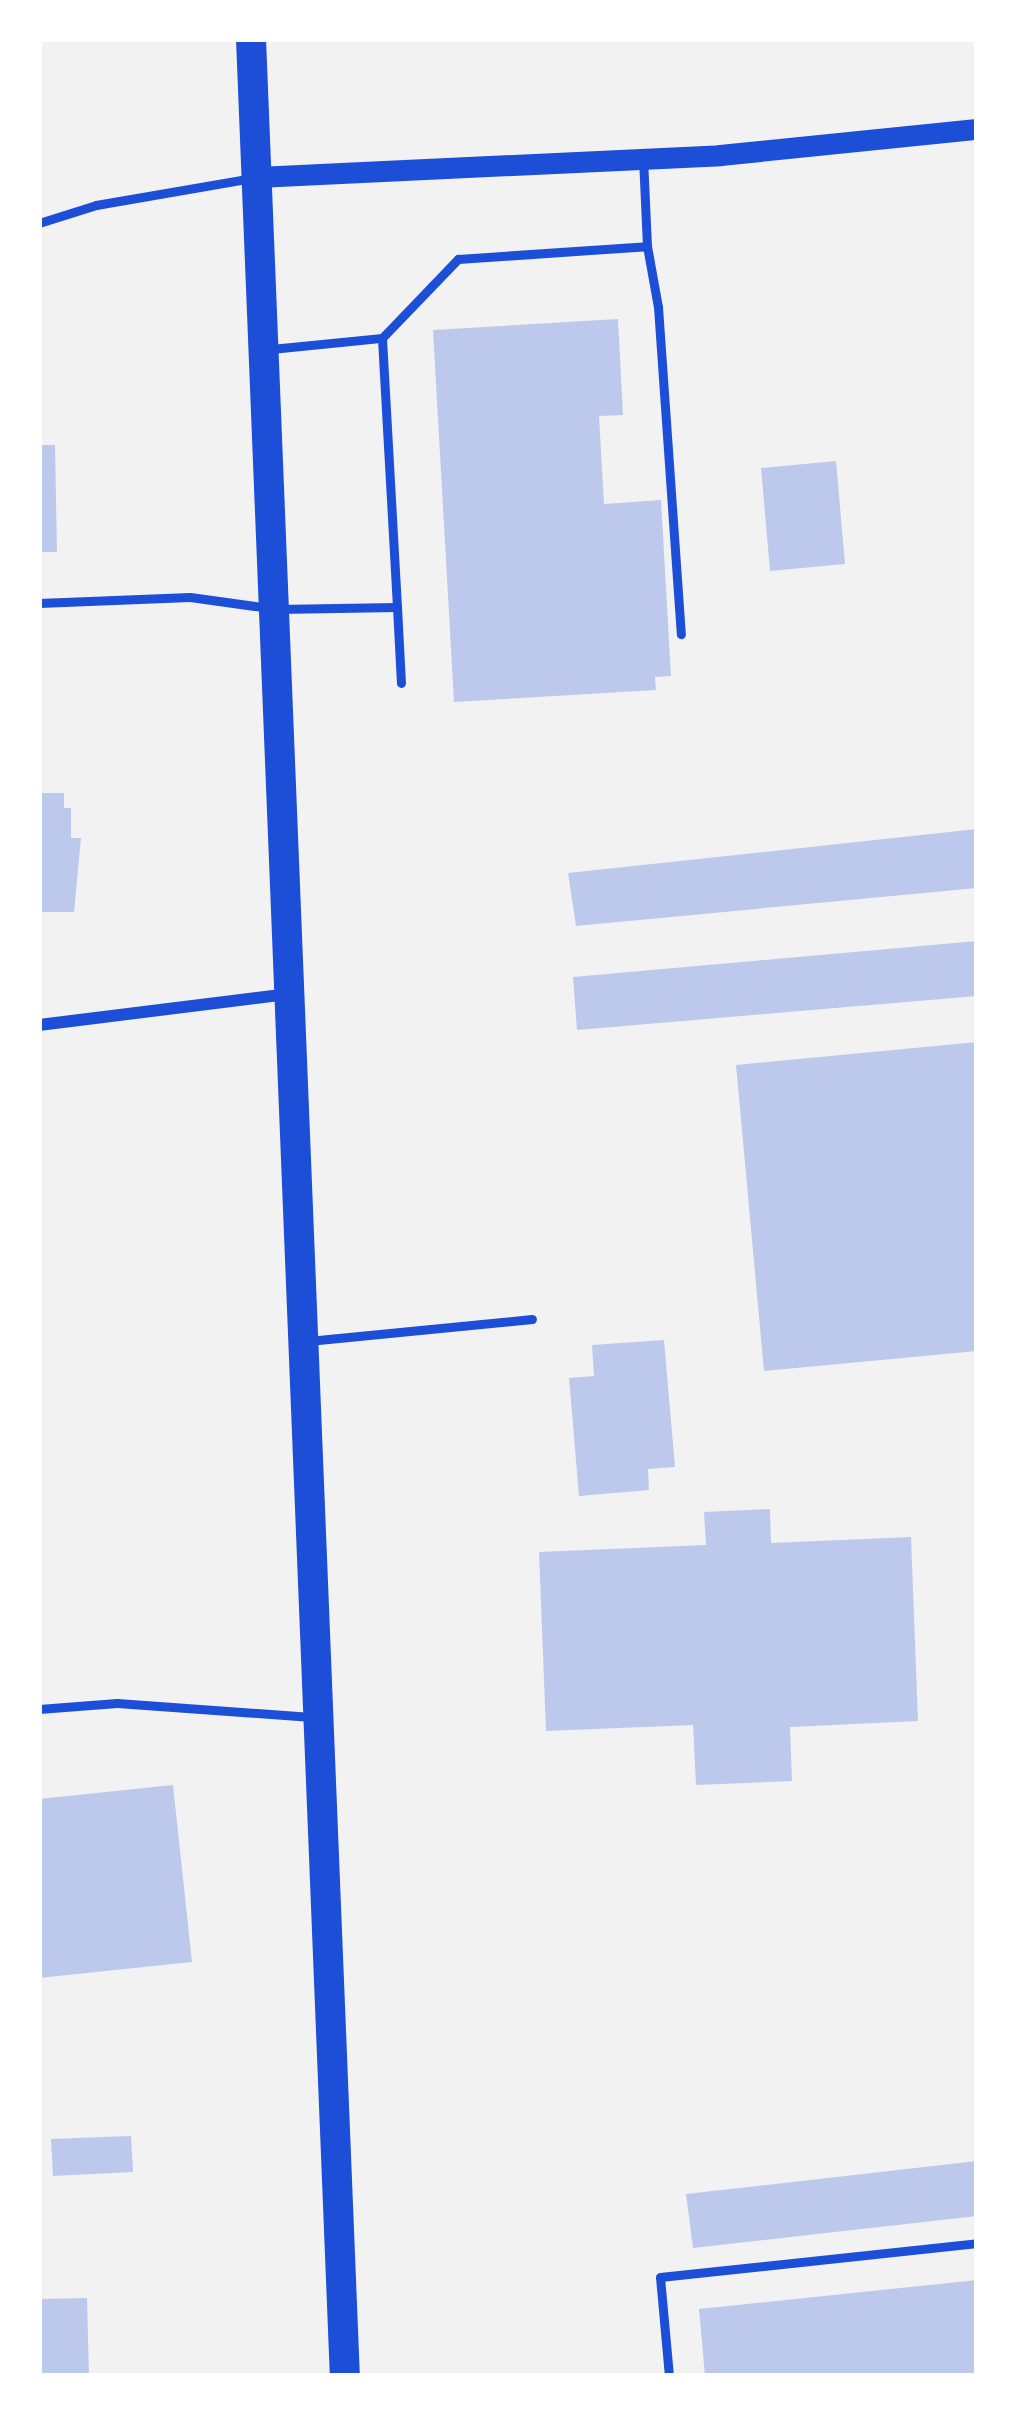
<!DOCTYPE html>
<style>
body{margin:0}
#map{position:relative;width:1016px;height:2415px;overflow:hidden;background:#f2f2f2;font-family:"Sofia Sans Condensed",sans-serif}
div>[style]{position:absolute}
.building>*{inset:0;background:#bdc9ec}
.service>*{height:9px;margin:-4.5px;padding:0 4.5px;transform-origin:4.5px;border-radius:4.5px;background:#1d4ed8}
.minor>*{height:12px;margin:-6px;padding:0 6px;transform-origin:6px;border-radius:6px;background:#1d4ed8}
.tertiary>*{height:21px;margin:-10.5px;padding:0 10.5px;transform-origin:10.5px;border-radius:10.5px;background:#1d4ed8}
.primary>*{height:30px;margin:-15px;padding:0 15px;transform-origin:15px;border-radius:15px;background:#1d4ed8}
span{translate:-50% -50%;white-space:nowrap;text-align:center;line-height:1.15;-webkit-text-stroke:12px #fff;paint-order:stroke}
.frame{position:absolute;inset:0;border:42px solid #fff;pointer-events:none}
</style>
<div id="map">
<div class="building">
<i style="clip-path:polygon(618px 319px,623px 415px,599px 416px,604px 504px,661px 500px,671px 676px,655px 677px,656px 690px,454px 702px,433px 330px)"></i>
<i style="clip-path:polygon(39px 445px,55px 445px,57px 552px,39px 552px)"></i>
<i style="clip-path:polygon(836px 461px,845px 564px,770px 571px,761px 468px)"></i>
<i style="clip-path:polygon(39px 793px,64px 793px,64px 808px,71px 808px,71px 838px,81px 838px,74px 912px,39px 912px)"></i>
<i style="clip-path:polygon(977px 829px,977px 888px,576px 926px,568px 873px)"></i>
<i style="clip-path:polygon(977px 941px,977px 996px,577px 1030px,573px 977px)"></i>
<i style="clip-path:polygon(977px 1042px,977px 1351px,764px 1371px,736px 1065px)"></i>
<i style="clip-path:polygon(664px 1340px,675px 1467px,648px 1469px,649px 1490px,579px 1496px,569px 1378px,594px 1376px,592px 1345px)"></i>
<i style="clip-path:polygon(770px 1509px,771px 1543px,911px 1537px,918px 1721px,790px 1727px,792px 1781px,696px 1785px,693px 1725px,546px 1731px,539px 1552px,706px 1545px,704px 1512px)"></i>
<i style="clip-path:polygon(173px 1785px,192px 1962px,39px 1978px,39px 1799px)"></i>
<i style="clip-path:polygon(131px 2136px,133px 2172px,53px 2176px,51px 2139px)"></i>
<i style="clip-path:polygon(977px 2161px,977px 2216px,693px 2248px,686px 2194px)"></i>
<i style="clip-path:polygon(977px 2280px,977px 2376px,705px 2376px,699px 2309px)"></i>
<i style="clip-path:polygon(87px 2298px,89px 2376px,39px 2376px,39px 2299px)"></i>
</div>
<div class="service">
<i style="left:39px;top:223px;width:60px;rotate:-17.5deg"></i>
<i style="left:96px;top:205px;width:158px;rotate:-9.8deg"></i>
<i style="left:647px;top:246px;width:62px;rotate:79.8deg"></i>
<i style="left:658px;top:307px;width:328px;rotate:86deg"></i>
<i style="left:271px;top:349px;width:112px;rotate:-5.7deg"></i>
<i style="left:39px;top:603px;width:151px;rotate:-2.3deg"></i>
<i style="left:190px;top:597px;width:88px;rotate:7.9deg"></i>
<i style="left:277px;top:609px;width:120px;rotate:-1deg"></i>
<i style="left:397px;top:607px;width:269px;rotate:-93.2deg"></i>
<i style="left:382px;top:338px;width:110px;rotate:-46.1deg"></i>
<i style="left:458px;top:259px;width:189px;rotate:-3.9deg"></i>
<i style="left:647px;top:246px;width:88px;rotate:-92.6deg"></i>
<i style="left:397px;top:607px;width:76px;rotate:87deg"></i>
<i style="left:308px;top:1341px;width:225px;rotate:-5.6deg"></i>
<i style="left:39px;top:1709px;width:78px;rotate:-4.4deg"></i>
<i style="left:117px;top:1703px;width:195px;rotate:4.1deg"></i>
<i style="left:669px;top:2376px;width:99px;rotate:-95.2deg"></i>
<i style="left:660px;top:2277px;width:319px;rotate:-6.1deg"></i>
</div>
<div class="minor">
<i style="left:39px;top:1025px;width:252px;rotate:-7.1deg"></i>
</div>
<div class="tertiary">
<i style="left:257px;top:177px;width:464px;rotate:-2.7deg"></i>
<i style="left:720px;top:155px;width:258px;rotate:-5.8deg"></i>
</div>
<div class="primary">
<i style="left:251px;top:39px;width:2339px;rotate:87.7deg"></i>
</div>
<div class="frame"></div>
</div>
